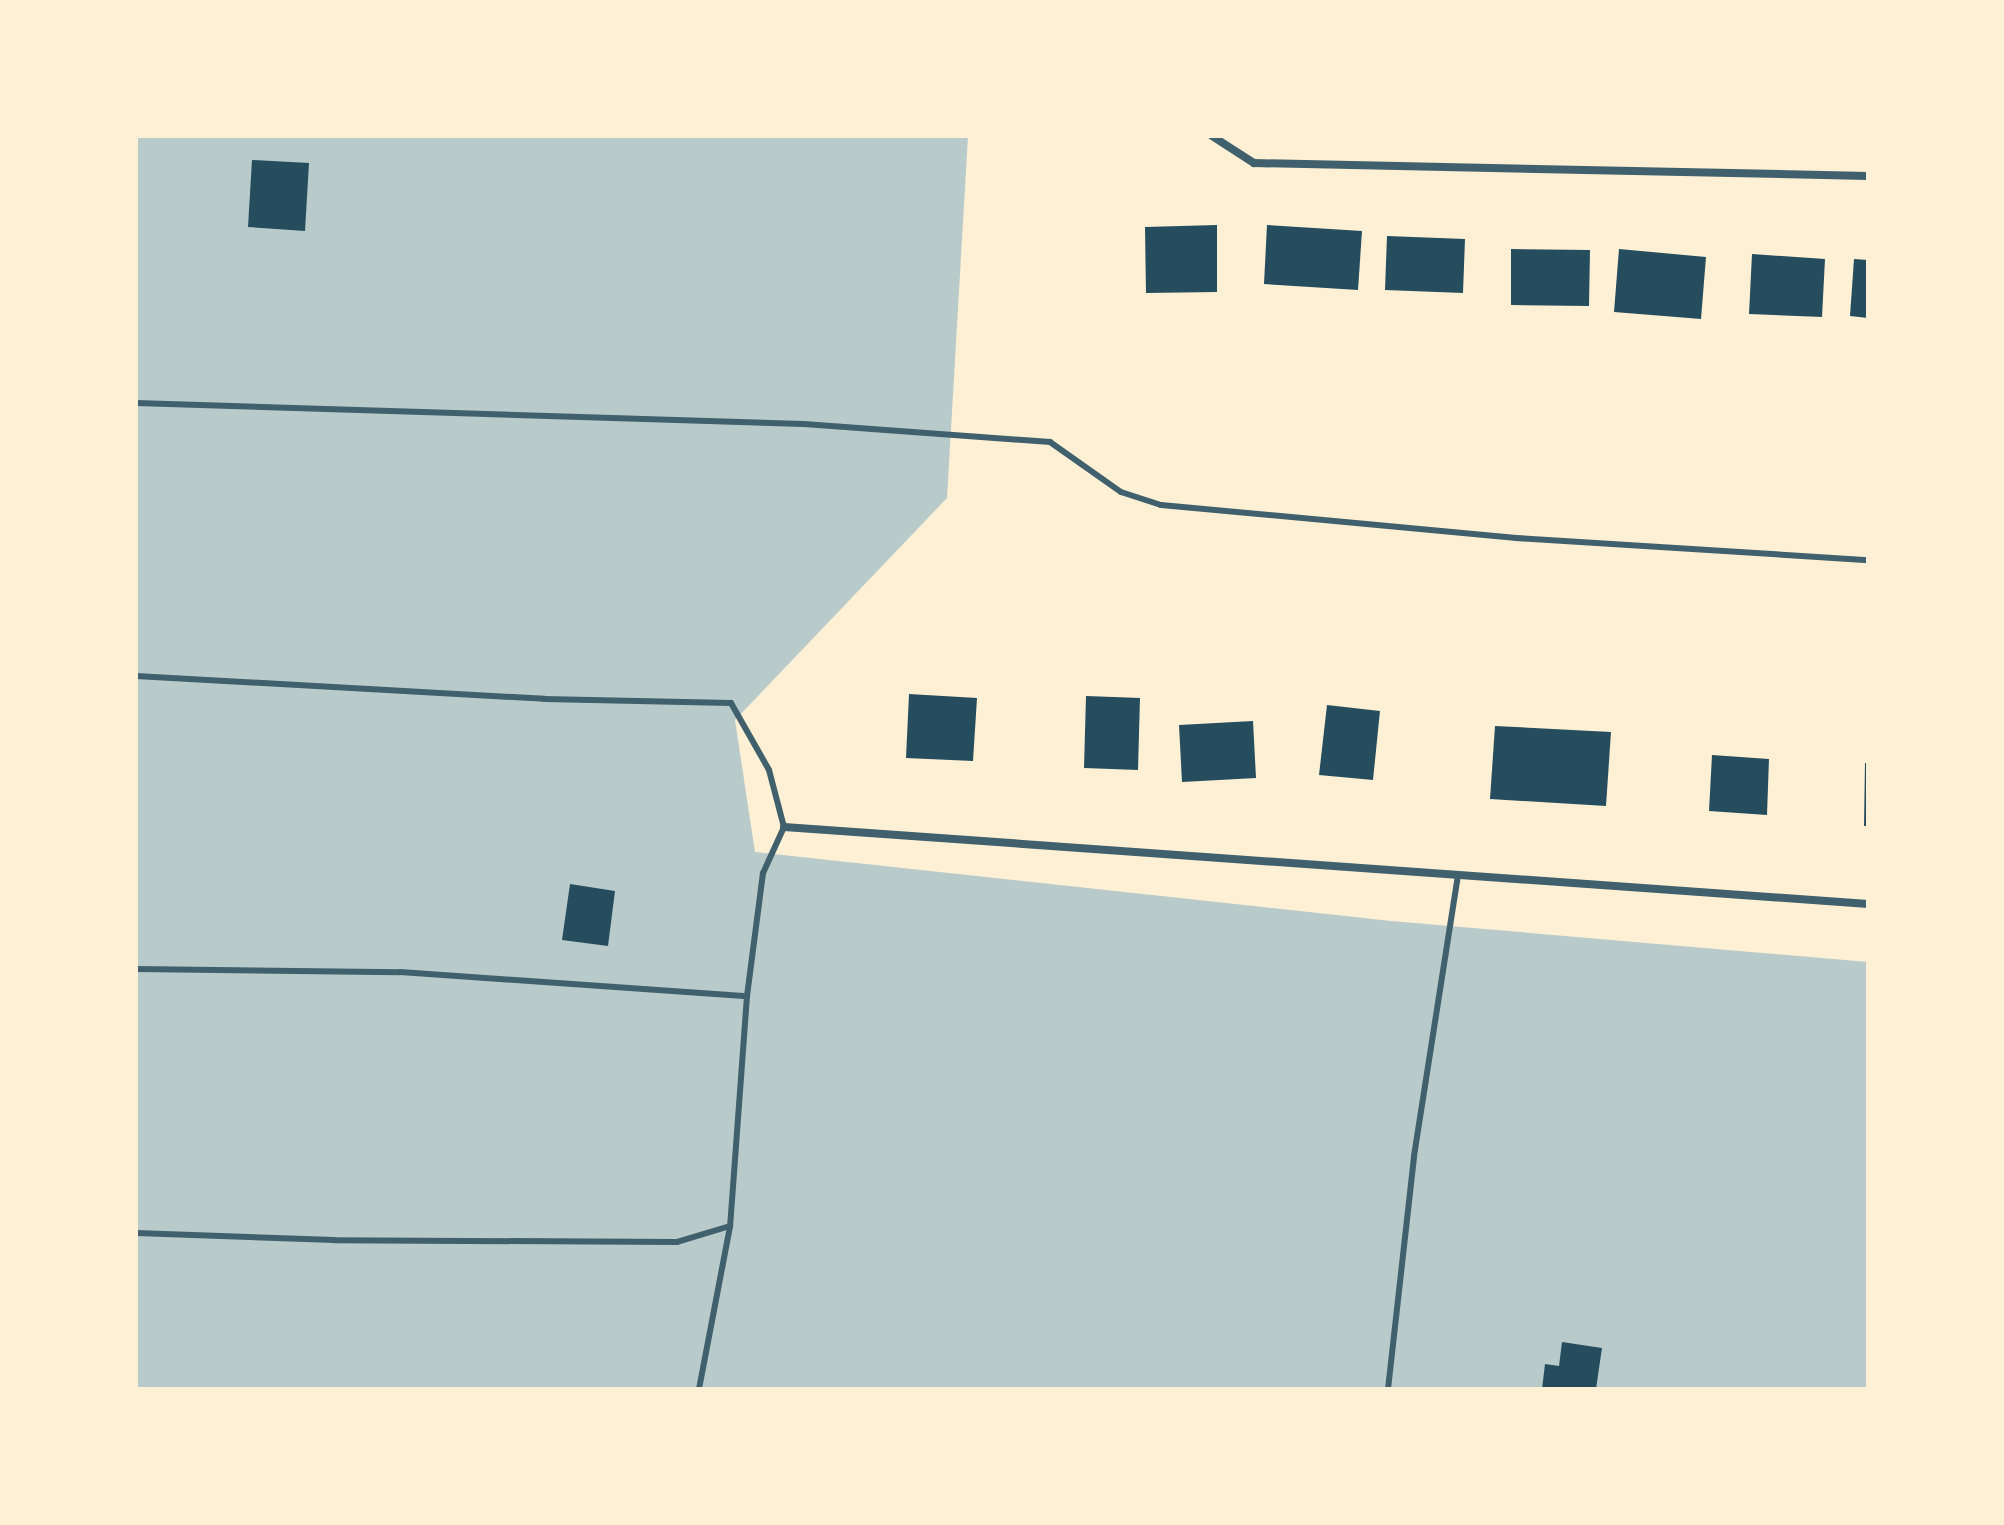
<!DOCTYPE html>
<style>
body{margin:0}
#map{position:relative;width:2004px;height:1525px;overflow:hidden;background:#fdf0d5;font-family:Commissioner,sans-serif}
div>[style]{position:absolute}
.green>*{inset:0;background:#b9caca}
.building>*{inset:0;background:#264d5e}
.service>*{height:6px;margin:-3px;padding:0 3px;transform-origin:3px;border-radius:3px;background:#3f606c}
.minor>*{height:8px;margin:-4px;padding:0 4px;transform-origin:4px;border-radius:4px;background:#3f606c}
span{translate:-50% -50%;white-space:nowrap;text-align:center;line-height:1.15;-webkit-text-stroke:8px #fdf0d5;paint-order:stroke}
.frame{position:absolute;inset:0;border:138px solid #fdf0d5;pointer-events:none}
</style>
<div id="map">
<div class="green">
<i style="clip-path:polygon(136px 136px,968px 136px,947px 498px,735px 720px,755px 852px,1391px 921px,1868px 962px,1868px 1389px,136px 1389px)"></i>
</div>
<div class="building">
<i style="clip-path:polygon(252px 160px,309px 163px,305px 231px,248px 227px)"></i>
<i style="clip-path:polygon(1217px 225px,1217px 292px,1146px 293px,1145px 227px)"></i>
<i style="clip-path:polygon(1267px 225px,1362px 231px,1358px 290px,1264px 284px)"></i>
<i style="clip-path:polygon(1387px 236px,1465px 239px,1463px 293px,1385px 290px)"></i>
<i style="clip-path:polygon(1511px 249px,1590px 250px,1589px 306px,1511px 305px)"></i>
<i style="clip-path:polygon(1619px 249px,1706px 257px,1701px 319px,1614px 312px)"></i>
<i style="clip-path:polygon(1752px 254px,1825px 259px,1822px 317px,1749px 314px)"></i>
<i style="clip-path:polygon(1854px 259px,1868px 260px,1868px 318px,1850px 316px)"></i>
<i style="clip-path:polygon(909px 694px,977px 698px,973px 761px,906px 758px)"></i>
<i style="clip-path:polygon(1086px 696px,1140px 698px,1138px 770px,1084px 768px)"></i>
<i style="clip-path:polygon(1327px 705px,1380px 711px,1373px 780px,1319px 775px)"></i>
<i style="clip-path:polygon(1253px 721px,1256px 778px,1182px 782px,1179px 725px)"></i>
<i style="clip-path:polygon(1495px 726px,1611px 732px,1606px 806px,1490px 799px)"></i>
<i style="clip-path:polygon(1712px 755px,1769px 759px,1767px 815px,1709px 811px)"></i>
<i style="clip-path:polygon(1865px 763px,1868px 763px,1868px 826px,1864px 826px)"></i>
<i style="clip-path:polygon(570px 884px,615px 891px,608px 946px,562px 940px)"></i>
<i style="clip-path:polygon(1562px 1342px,1602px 1348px,1596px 1389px,1542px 1389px,1545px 1364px,1559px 1366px)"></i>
</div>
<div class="service">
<i style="left:136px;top:403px;width:668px;rotate:1.8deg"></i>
<i style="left:804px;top:424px;width:247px;rotate:4.2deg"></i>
<i style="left:1050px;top:442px;width:87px;rotate:35.2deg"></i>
<i style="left:1121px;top:492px;width:42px;rotate:18deg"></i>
<i style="left:1161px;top:505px;width:357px;rotate:5.3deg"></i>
<i style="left:1516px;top:538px;width:353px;rotate:3.6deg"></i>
<i style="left:136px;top:676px;width:409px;rotate:3.2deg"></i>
<i style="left:544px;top:699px;width:187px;rotate:1.2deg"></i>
<i style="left:731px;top:703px;width:77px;rotate:60.4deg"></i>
<i style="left:769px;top:770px;width:59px;rotate:75.3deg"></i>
<i style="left:784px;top:827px;width:51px;rotate:114.5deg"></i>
<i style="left:763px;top:873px;width:124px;rotate:97.4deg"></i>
<i style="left:747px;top:996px;width:231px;rotate:94.2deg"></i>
<i style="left:730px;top:1226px;width:55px;rotate:163.2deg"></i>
<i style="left:677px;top:1242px;width:343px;rotate:-179.7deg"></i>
<i style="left:334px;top:1240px;width:198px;rotate:-178deg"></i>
<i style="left:136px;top:969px;width:264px;rotate:0.7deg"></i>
<i style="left:400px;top:972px;width:348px;rotate:4deg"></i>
<i style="left:699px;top:1389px;width:166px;rotate:-79.2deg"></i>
<i style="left:1388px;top:1389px;width:234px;rotate:-83.6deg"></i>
<i style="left:1414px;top:1156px;width:284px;rotate:-81.1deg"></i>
</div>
<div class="minor">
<i style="left:1212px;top:136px;width:50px;rotate:32.7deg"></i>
<i style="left:1254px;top:163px;width:614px;rotate:1.21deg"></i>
<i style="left:784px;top:827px;width:1087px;rotate:4.06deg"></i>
</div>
<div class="frame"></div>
</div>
